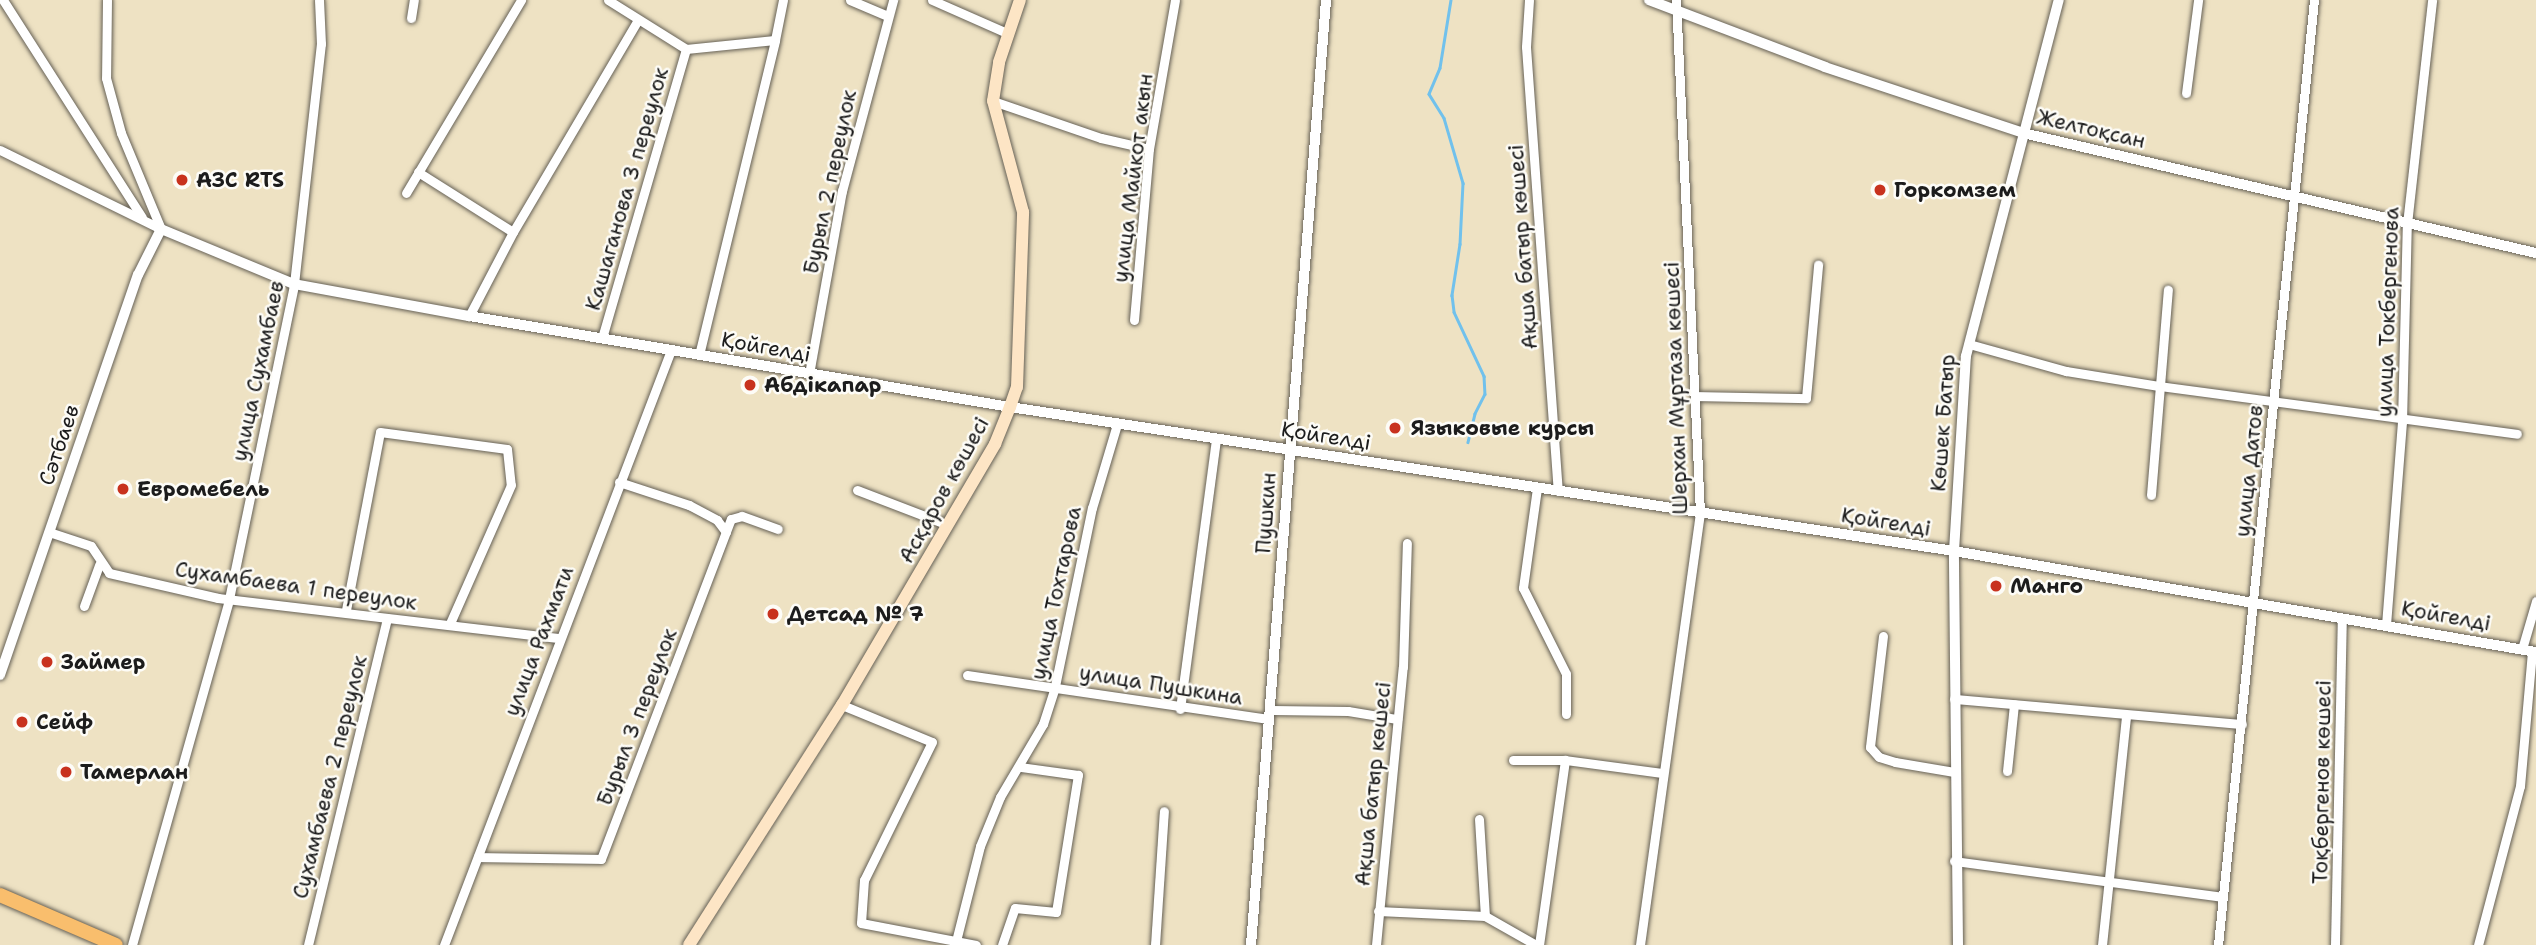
<!DOCTYPE html>
<meta charset="utf-8">
<style>
body{margin:0}
#map{position:relative;width:2536px;height:945px;overflow:hidden;background:#eee2c3;font-family:"Shantell Sans",sans-serif}
div>[style]{position:absolute}
.stream>*{height:2.5px;margin:-1.25px;padding:0 1.25px;transform-origin:1.25px;border-radius:1.25px;background:#71c1ec}
.roads{filter:drop-shadow(0 0 2px #666156) drop-shadow(0 0 2px #666156)}
.minor>*{height:9px;margin:-4.5px;padding:0 4.5px;transform-origin:4.5px;border-radius:4.5px;background:#fff}
.tertiary>*{height:10px;margin:-5px;padding:0 5px;transform-origin:5px;border-radius:5px;background:#fff}
.secondary>*{height:12px;margin:-6px;padding:0 6px;transform-origin:6px;border-radius:6px;background:#fde5c5}
.primary>*{height:14px;margin:-7px;padding:0 7px;transform-origin:7px;border-radius:7px;background:#f9be6d}
.dots>*{width:19px;height:19px;translate:-50% -50%;box-sizing:border-box;border:4px solid #fdfcf7;border-radius:50%}
span{translate:-50% -50%;white-space:nowrap;text-align:center;line-height:1.15;-webkit-text-stroke:5px #fdfcf7;paint-order:stroke}
.street-label{font-size:21px;color:#1c1c1c}
.poi-label{font-size:21px;color:#1c1c1c;font-weight:700}
.left{translate:0 -50%;text-align:left}
</style>
<div id="map">
<div class="stream">
<i style="left:1451px;top:0;width:69px;rotate:99.2deg"></i>
<i style="left:1440px;top:68px;width:28px;rotate:113deg"></i>
<i style="left:1429px;top:94px;width:28px;rotate:58deg"></i>
<i style="left:1444px;top:118px;width:68px;rotate:73.7deg"></i>
<i style="left:1463px;top:183px;width:61px;rotate:92.8deg"></i>
<i style="left:1460px;top:244px;width:52px;rotate:98.9deg"></i>
<i style="left:1452px;top:295px;width:17px;rotate:83deg"></i>
<i style="left:1454px;top:312px;width:71px;rotate:64.9deg"></i>
<i style="left:1484px;top:376px;width:18px;rotate:87deg"></i>
<i style="left:1485px;top:394px;width:22px;rotate:117deg"></i>
<i style="left:1475px;top:414px;width:29px;rotate:104deg"></i>
</div>
<div class="roads">
<div class="minor">
<i style="left:3px;top:0;width:258px;rotate:57.4deg"></i>
<i style="left:107px;top:0;width:78px;rotate:90.7deg"></i>
<i style="left:106px;top:78px;width:57px;rotate:74.7deg"></i>
<i style="left:121px;top:133px;width:104px;rotate:67.4deg"></i>
<i style="left:608px;top:0;width:92px;rotate:32.1deg"></i>
<i style="left:686px;top:49px;width:89px;rotate:-5.8deg"></i>
<i style="left:775px;top:40px;width:41px;rotate:-78.7deg"></i>
<i style="left:850px;top:0;width:39px;rotate:23deg"></i>
<i style="left:932px;top:0;width:84px;rotate:23.8deg"></i>
<i style="left:1529px;top:0;width:47px;rotate:93.7deg"></i>
<i style="left:1526px;top:47px;width:445px;rotate:85.9deg"></i>
<i style="left:411px;top:18px;width:18px;rotate:-81deg"></i>
<i style="left:2186px;top:93px;width:94px;rotate:-82.6deg"></i>
<i style="left:993px;top:101px;width:114px;rotate:18.9deg"></i>
<i style="left:1101px;top:138px;width:49px;rotate:12.9deg"></i>
<i style="left:0;top:150px;width:177px;rotate:26.1deg"></i>
<i style="left:418px;top:172px;width:112px;rotate:32.3deg"></i>
<i style="left:513px;top:232px;width:95px;rotate:117.6deg"></i>
<i style="left:406px;top:193px;width:225px;rotate:-59.2deg"></i>
<i style="left:513px;top:232px;width:246px;rotate:-59.5deg"></i>
<i style="left:1134px;top:320px;width:172px;rotate:-85deg"></i>
<i style="left:1149px;top:149px;width:151px;rotate:-80.1deg"></i>
<i style="left:602px;top:338px;width:301px;rotate:-73.8deg"></i>
<i style="left:1969px;top:344px;width:101px;rotate:15.6deg"></i>
<i style="left:2066px;top:371px;width:94px;rotate:9.2deg"></i>
<i style="left:2159px;top:386px;width:361px;rotate:7.6deg"></i>
<i style="left:699px;top:355px;width:324px;rotate:-76.4deg"></i>
<i style="left:809px;top:374px;width:186px;rotate:-79.8deg"></i>
<i style="left:842px;top:191px;width:198px;rotate:-75deg"></i>
<i style="left:1697px;top:396px;width:109px;rotate:1.1deg"></i>
<i style="left:1806px;top:398px;width:134px;rotate:-84.8deg"></i>
<i style="left:619px;top:482px;width:74px;rotate:18.2deg"></i>
<i style="left:689px;top:505px;width:32px;rotate:28deg"></i>
<i style="left:717px;top:520px;width:15px;rotate:53deg"></i>
<i style="left:1537px;top:488px;width:101px;rotate:98deg"></i>
<i style="left:1523px;top:588px;width:96px;rotate:63.4deg"></i>
<i style="left:1566px;top:674px;width:40px;rotate:90deg"></i>
<i style="left:857px;top:490px;width:97px;rotate:21deg"></i>
<i style="left:2151px;top:495px;width:206px;rotate:-85.3deg"></i>
<i style="left:49px;top:532px;width:44px;rotate:18.4deg"></i>
<i style="left:91px;top:546px;width:32px;rotate:56deg"></i>
<i style="left:109px;top:573px;width:112px;rotate:12.9deg"></i>
<i style="left:218px;top:598px;width:342px;rotate:6.7deg"></i>
<i style="left:84px;top:606px;width:44px;rotate:-69.9deg"></i>
<i style="left:346px;top:610px;width:181px;rotate:-79.2deg"></i>
<i style="left:380px;top:432px;width:128px;rotate:7.6deg"></i>
<i style="left:507px;top:449px;width:36px;rotate:84deg"></i>
<i style="left:511px;top:485px;width:151px;rotate:113.8deg"></i>
<i style="left:2386px;top:625px;width:204px;rotate:-85.5deg"></i>
<i style="left:2402px;top:422px;width:198px;rotate:-88.6deg"></i>
<i style="left:2407px;top:224px;width:225px;rotate:-83.6deg"></i>
<i style="left:1883px;top:636px;width:112px;rotate:96.7deg"></i>
<i style="left:1870px;top:747px;width:13px;rotate:48deg"></i>
<i style="left:1879px;top:757px;width:17px;rotate:17deg"></i>
<i style="left:1895px;top:762px;width:60px;rotate:9.6deg"></i>
<i style="left:2522px;top:649px;width:50px;rotate:-73.7deg"></i>
<i style="left:967px;top:675px;width:303px;rotate:8.3deg"></i>
<i style="left:1954px;top:699px;width:289px;rotate:5deg"></i>
<i style="left:842px;top:705px;width:97px;rotate:22.3deg"></i>
<i style="left:932px;top:742px;width:154px;rotate:116.2deg"></i>
<i style="left:864px;top:880px;width:43px;rotate:94deg"></i>
<i style="left:861px;top:923px;width:117px;rotate:10.8deg"></i>
<i style="left:1180px;top:709px;width:272px;rotate:-82.4deg"></i>
<i style="left:1272px;top:710px;width:76px;rotate:0.8deg"></i>
<i style="left:1348px;top:711px;width:50px;rotate:9.3deg"></i>
<i style="left:1513px;top:760px;width:52px"></i>
<i style="left:1565px;top:760px;width:99px;rotate:7.6deg"></i>
<i style="left:2007px;top:771px;width:67px;rotate:-84deg"></i>
<i style="left:1479px;top:819px;width:97px;rotate:86.5deg"></i>
<i style="left:478px;top:857px;width:123px;rotate:0.9deg"></i>
<i style="left:601px;top:859px;width:364px;rotate:-69.1deg"></i>
<i style="left:731px;top:519px;width:11px;rotate:-15deg"></i>
<i style="left:742px;top:516px;width:38px;rotate:20deg"></i>
<i style="left:1954px;top:861px;width:271px;rotate:7.6deg"></i>
<i style="left:1378px;top:911px;width:107px;rotate:2.7deg"></i>
<i style="left:1485px;top:916px;width:59px;rotate:29.6deg"></i>
<i style="left:956px;top:941px;width:98px;rotate:-75.8deg"></i>
<i style="left:980px;top:846px;width:53px;rotate:-67.8deg"></i>
<i style="left:1000px;top:797px;width:85px;rotate:-59.5deg"></i>
<i style="left:1043px;top:724px;width:40px;rotate:-72deg"></i>
<i style="left:1055px;top:686px;width:182px;rotate:-78.3deg"></i>
<i style="left:1092px;top:508px;width:88px;rotate:-73.4deg"></i>
<i style="left:132px;top:945px;width:359px;rotate:-74.3deg"></i>
<i style="left:229px;top:599px;width:322px;rotate:-78.3deg"></i>
<i style="left:294px;top:284px;width:242px;rotate:-83.6deg"></i>
<i style="left:321px;top:44px;width:44px;rotate:-92.6deg"></i>
<i style="left:308px;top:945px;width:336px;rotate:-76.4deg"></i>
<i style="left:444px;top:945px;width:637px;rotate:-69.12deg"></i>
<i style="left:1002px;top:945px;width:39px;rotate:-71deg"></i>
<i style="left:1015px;top:908px;width:41px;rotate:5.6deg"></i>
<i style="left:1056px;top:912px;width:139px;rotate:-80.9deg"></i>
<i style="left:1078px;top:775px;width:59px;rotate:-172.1deg"></i>
<i style="left:1155px;top:945px;width:134px;rotate:-86.2deg"></i>
<i style="left:1376px;top:945px;width:279px;rotate:-84.5deg"></i>
<i style="left:1403px;top:667px;width:124px;rotate:-88.2deg"></i>
<i style="left:1539px;top:945px;width:187px;rotate:-82deg"></i>
<i style="left:1640px;top:945px;width:436px;rotate:-82.1deg"></i>
<i style="left:1700px;top:513px;width:514px;rotate:-92.68deg"></i>
<i style="left:2102px;top:945px;width:231px;rotate:-84deg"></i>
<i style="left:2218px;top:945px;width:950px;rotate:-84.2deg"></i>
<i style="left:2335px;top:945px;width:325px;rotate:-88.8deg"></i>
<i style="left:2478px;top:945px;width:164px;rotate:-75.2deg"></i>
<i style="left:2520px;top:786px;width:135px;rotate:-84.9deg"></i>
</div>
<div class="tertiary">
<i style="left:1649px;top:0;width:188px;rotate:20.8deg"></i>
<i style="left:1825px;top:67px;width:209px;rotate:18.4deg"></i>
<i style="left:2023px;top:133px;width:527px;rotate:13.17deg"></i>
<i style="left:0;top:675px;width:423px;rotate:-71deg"></i>
<i style="left:138px;top:275px;width:51px;rotate:-63.4deg"></i>
<i style="left:161px;top:229px;width:144px;rotate:22.5deg"></i>
<i style="left:294px;top:284px;width:178px;rotate:10.4deg"></i>
<i style="left:469px;top:316px;width:549px;rotate:9.55deg"></i>
<i style="left:1010px;top:407px;width:955px;rotate:8.67deg"></i>
<i style="left:1954px;top:551px;width:591px;rotate:9.85deg"></i>
<i style="left:1251px;top:945px;width:948px;rotate:-85.46deg"></i>
<i style="left:1958px;top:945px;width:394px;rotate:-90.6deg"></i>
<i style="left:1954px;top:551px;width:195px;rotate:-86.5deg"></i>
<i style="left:1966px;top:356px;width:368px;rotate:-75.4deg"></i>
</div>
<div class="secondary">
<i style="left:689px;top:945px;width:285px;rotate:-57.5deg"></i>
<i style="left:842px;top:705px;width:303px;rotate:-59.6deg"></i>
<i style="left:995px;top:444px;width:40px;rotate:-68deg"></i>
<i style="left:1010px;top:407px;width:21px;rotate:-71deg"></i>
<i style="left:1017px;top:387px;width:175px;rotate:-88deg"></i>
<i style="left:1023px;top:212px;width:115px;rotate:-105.1deg"></i>
<i style="left:993px;top:101px;width:39px;rotate:-81deg"></i>
<i style="left:999px;top:62px;width:65px;rotate:-71.3deg"></i>
</div>
<div class="primary">
<i style="left:0;top:895px;width:126px;rotate:23.3deg"></i>
</div>
</div>
<div class="dots">
<i style="left:182px;top:180px;background:#c8321e"></i>
<i style="left:1880px;top:190px;background:#c8321e"></i>
<i style="left:750px;top:385px;background:#c8321e"></i>
<i style="left:1395px;top:428px;background:#c8321e"></i>
<i style="left:123px;top:489px;background:#c8321e"></i>
<i style="left:1996px;top:586px;background:#c8321e"></i>
<i style="left:773px;top:614px;background:#c8321e"></i>
<i style="left:47px;top:662px;background:#c8321e"></i>
<i style="left:22px;top:722px;background:#c8321e"></i>
<i style="left:66px;top:772px;background:#c8321e"></i>
</div>
<div class="street-label">
<span style="left:2091px;top:129px;rotate:13deg">Желтоқсан</span>
<span style="left:1133px;top:178px;rotate:-83deg">улица Майкот акын</span>
<span style="left:830px;top:182px;rotate:-78deg">Бурыл 2 переулок</span>
<span style="left:627px;top:189px;rotate:-74deg">Кашаганова 3 переулок</span>
<span style="left:1523px;top:247px;rotate:-94deg">Ақша батыр көшесі</span>
<span style="left:2388px;top:312px;rotate:-88deg">улица Токбергенова</span>
<span style="left:766px;top:347px;rotate:10deg">Қойгелді</span>
<span style="left:258px;top:371px;rotate:-78deg">улица Сухамбаев</span>
<span style="left:1676px;top:388px;rotate:-92deg">Шерхан Мұртаза көшесі</span>
<span style="left:1943px;top:423px;rotate:-86deg">Көшек Батыр</span>
<span style="left:1326px;top:436px;rotate:9deg">Қойгелді</span>
<span style="left:59px;top:445px;rotate:-71deg">Сәтбаев</span>
<span style="left:2249px;top:471px;rotate:-84deg">улица Датов</span>
<span style="left:944px;top:490px;rotate:-61deg">Асқаров көшесі</span>
<span style="left:1266px;top:513px;rotate:-86deg">Пушкин</span>
<span style="left:1886px;top:522px;rotate:9deg">Қойгелді</span>
<span style="left:296px;top:586px;rotate:8deg">Сухамбаева 1 переулок</span>
<span style="left:1056px;top:593px;rotate:-78deg">улица Тохтарова</span>
<span style="left:2446px;top:616px;rotate:10deg">Қойгелді</span>
<span style="left:539px;top:641px;rotate:-69deg">улица Рахмати</span>
<span style="left:1161px;top:685px;rotate:9deg">улица Пушкина</span>
<span style="left:637px;top:717px;rotate:-69deg">Бурыл 3 переулок</span>
<span style="left:330px;top:777px;rotate:-76deg">Сухамбаева 2 переулок</span>
<span style="left:2322px;top:782px;rotate:-89deg">Тоқбергенов көшесі</span>
<span style="left:1373px;top:784px;rotate:-84deg">Ақша батыр көшесі</span>
</div>
<div class="poi-label">
<span class="left" style="left:196px;top:180px">АЗС RTS</span>
<span class="left" style="left:1894px;top:190px">Горкомзем</span>
<span class="left" style="left:764px;top:385px">Абдiкапар</span>
<span class="left" style="left:1411px;top:428px">Языковые курсы</span>
<span class="left" style="left:137px;top:489px">Евромебель</span>
<span class="left" style="left:2010px;top:586px">Манго</span>
<span class="left" style="left:787px;top:614px">Детсад № 7</span>
<span class="left" style="left:61px;top:662px">Займер</span>
<span class="left" style="left:36px;top:722px">Сейф</span>
<span class="left" style="left:80px;top:772px">Тамерлан</span>
</div>
</div>
